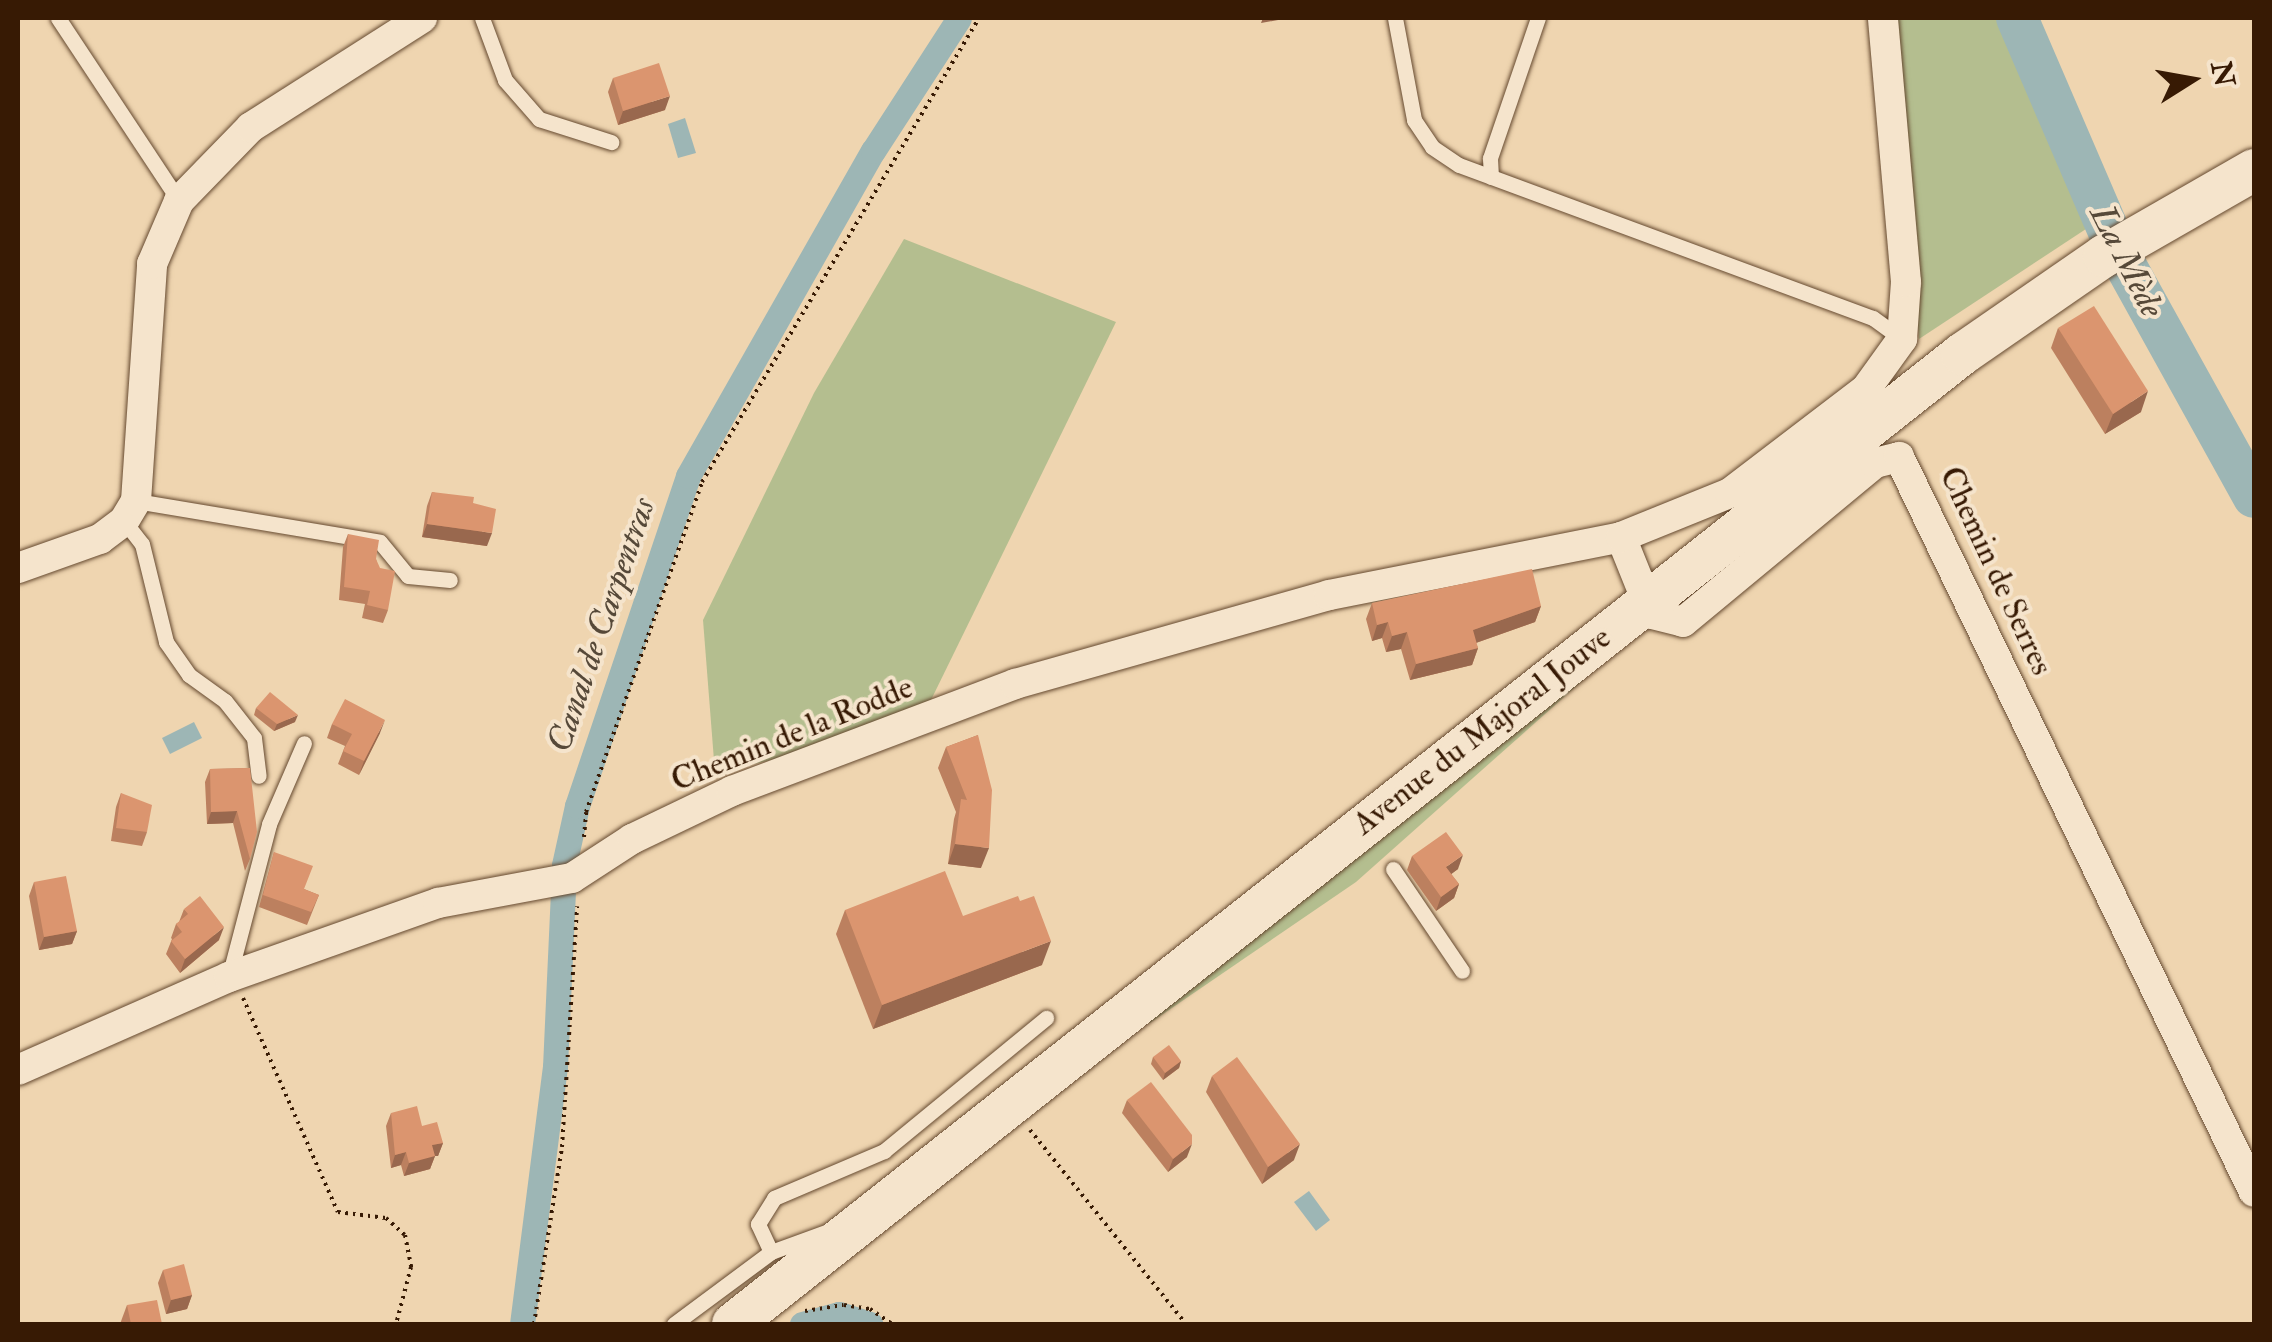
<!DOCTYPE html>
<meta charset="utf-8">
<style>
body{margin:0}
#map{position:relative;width:2272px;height:1342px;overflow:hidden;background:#efd5b0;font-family:"IM FELL Double Pica",serif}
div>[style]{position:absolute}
.green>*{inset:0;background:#b4be8f}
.water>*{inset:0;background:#9db6b5}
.canal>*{height:25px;margin:-12.5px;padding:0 12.5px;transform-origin:12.5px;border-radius:12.5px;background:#9db6b5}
.river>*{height:42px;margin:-21px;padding:0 21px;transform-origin:21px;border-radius:21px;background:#9db6b5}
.path>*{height:4px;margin-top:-2px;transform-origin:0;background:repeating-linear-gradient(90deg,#371a04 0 2.5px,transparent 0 7.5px)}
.roads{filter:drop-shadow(0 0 2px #65492f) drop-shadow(0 0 2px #65492f)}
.lane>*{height:15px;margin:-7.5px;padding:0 7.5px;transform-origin:7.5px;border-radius:7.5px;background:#f5e4cc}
.street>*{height:30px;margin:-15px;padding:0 15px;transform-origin:15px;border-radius:15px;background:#f5e4cc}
.secondary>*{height:42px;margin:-21px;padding:0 21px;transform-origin:21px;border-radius:21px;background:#f5e4cc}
.wall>*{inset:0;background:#bc805f}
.shaded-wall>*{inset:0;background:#99684e}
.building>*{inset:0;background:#db956f}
span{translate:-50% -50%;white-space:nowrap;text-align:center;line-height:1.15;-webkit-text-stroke:8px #f5e4cc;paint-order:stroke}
.street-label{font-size:32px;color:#371a04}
.water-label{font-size:35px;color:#564939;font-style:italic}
.frame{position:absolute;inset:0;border:20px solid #371a04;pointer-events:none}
.north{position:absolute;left:2142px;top:30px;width:100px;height:100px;-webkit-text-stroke:8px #f5e4cc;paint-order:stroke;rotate:79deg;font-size:28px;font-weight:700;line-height:40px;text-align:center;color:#371a04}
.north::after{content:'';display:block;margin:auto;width:35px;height:45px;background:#371a04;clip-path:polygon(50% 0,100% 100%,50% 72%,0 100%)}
</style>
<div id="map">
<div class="green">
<i style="clip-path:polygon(1891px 18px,2003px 18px,2089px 227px,1919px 339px)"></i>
<i style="clip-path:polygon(904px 239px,1116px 322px,931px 700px,780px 758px,715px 773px,703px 620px,814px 393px)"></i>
<i style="clip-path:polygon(1590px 674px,1356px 882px,1150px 1023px,1144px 1020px)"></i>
</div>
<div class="water">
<i style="clip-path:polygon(685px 118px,696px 153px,678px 158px,668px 124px)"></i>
<i style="clip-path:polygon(194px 722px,202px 738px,170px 754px,162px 738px)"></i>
<i style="clip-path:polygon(1309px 1191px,1330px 1220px,1316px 1231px,1294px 1202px)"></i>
</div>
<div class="canal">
<i style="left:522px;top:1324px;width:259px;rotate:-82.7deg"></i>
<i style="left:555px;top:1067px;width:202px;rotate:-87.4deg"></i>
<i style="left:564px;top:865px;width:60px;rotate:-77.6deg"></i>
<i style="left:577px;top:806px;width:348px;rotate:-71.4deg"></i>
<i style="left:688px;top:476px;width:374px;rotate:-60.4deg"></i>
<i style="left:873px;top:151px;width:158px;rotate:-57.1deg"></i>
<i style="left:802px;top:1324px;width:38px;rotate:-15deg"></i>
<i style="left:839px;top:1314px;width:33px;rotate:18deg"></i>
</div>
<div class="river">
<i style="left:2017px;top:18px;width:255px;rotate:66.7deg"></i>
<i style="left:2118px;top:252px;width:280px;rotate:61deg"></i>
</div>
<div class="path">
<i style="left:584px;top:837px;width:25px;rotate:-85deg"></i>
<i style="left:586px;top:812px;width:350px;rotate:-70.6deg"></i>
<i style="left:702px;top:482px;width:540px;rotate:-59.16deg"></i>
<i style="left:243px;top:998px;width:234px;rotate:66.1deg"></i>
<i style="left:338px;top:1212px;width:48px;rotate:7.1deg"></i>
<i style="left:386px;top:1218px;width:25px;rotate:42deg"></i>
<i style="left:405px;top:1235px;width:33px;rotate:79deg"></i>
<i style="left:411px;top:1267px;width:59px;rotate:104.7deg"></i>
<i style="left:1030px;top:1130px;width:249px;rotate:51.2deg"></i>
<i style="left:805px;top:1311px;width:39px;rotate:-9deg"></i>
<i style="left:844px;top:1305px;width:26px;rotate:9deg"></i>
<i style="left:870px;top:1309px;width:27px;rotate:34deg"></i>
<i style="left:534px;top:1324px;width:179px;rotate:-81deg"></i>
<i style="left:562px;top:1147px;width:241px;rotate:-86.4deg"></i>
</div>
<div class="roads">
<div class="lane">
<i style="left:58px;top:18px;width:219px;rotate:56.5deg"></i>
<i style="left:482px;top:18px;width:66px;rotate:69.6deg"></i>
<i style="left:505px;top:80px;width:52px;rotate:48.9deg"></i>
<i style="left:539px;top:119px;width:76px;rotate:17.7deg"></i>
<i style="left:1395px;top:18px;width:104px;rotate:79.4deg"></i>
<i style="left:1414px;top:120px;width:32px;rotate:56deg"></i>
<i style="left:1432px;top:147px;width:32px;rotate:34deg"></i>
<i style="left:1459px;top:165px;width:441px;rotate:20.3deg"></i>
<i style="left:1873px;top:318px;width:36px;rotate:36deg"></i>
<i style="left:1491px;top:177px;width:19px;rotate:-93deg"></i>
<i style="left:1490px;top:158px;width:148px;rotate:-71.1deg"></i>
<i style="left:136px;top:501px;width:247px;rotate:9.5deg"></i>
<i style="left:380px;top:542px;width:44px;rotate:50.5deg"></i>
<i style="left:408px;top:576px;width:42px;rotate:5.4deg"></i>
<i style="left:124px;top:521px;width:29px;rotate:52deg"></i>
<i style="left:142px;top:544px;width:101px;rotate:76.2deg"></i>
<i style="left:166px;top:642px;width:40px;rotate:55.1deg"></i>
<i style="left:189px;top:675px;width:44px;rotate:35.8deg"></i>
<i style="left:225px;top:701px;width:47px;rotate:51.9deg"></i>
<i style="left:254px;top:738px;width:38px;rotate:83deg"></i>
<i style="left:1393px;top:869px;width:123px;rotate:55.9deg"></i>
<i style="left:229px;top:977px;width:158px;rotate:-75.3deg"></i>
<i style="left:269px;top:824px;width:88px;rotate:-66.6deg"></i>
<i style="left:771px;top:1252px;width:31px;rotate:-115deg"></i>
<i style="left:758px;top:1224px;width:31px;rotate:-58deg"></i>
<i style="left:774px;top:1198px;width:120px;rotate:-23.1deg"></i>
<i style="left:884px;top:1151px;width:210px;rotate:-39.4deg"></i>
<i style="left:674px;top:1324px;width:121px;rotate:-36.6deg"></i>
<i style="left:771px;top:1252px;width:59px;rotate:-20deg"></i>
</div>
<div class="street">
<i style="left:1621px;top:537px;width:83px;rotate:68.1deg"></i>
<i style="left:1652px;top:614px;width:32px;rotate:14deg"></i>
<i style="left:1683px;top:622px;width:249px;rotate:-39.6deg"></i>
<i style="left:1875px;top:463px;width:25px;rotate:-14deg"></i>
<i style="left:1899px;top:457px;width:816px;rotate:64.22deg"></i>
<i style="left:18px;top:568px;width:87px;rotate:-19.5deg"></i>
<i style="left:100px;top:539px;width:30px;rotate:-37deg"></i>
<i style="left:124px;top:521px;width:23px;rotate:-59deg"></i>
<i style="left:136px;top:501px;width:238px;rotate:-86.1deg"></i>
<i style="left:152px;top:264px;width:69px;rotate:-66.8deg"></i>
<i style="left:179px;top:201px;width:103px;rotate:-45.8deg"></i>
<i style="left:251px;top:127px;width:203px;rotate:-32.5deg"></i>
<i style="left:18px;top:1070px;width:231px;rotate:-23.8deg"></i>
<i style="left:229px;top:977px;width:222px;rotate:-19.5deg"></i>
<i style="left:438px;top:903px;width:136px;rotate:-10.6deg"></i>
<i style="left:572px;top:878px;width:72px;rotate:-33deg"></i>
<i style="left:632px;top:839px;width:111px;rotate:-25.6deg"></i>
<i style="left:732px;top:791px;width:303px;rotate:-20.7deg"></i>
<i style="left:1015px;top:684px;width:326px;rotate:-15.8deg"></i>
<i style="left:1329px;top:595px;width:298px;rotate:-11.2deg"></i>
<i style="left:1621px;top:537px;width:118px;rotate:-22deg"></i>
<i style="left:1730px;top:493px;width:171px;rotate:-37.4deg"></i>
<i style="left:1866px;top:389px;width:62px;rotate:-54.2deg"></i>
<i style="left:1902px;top:339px;width:57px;rotate:-86deg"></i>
<i style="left:1906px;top:282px;width:265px;rotate:-95deg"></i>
</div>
<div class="secondary">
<i style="left:733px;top:1324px;width:1566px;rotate:-38.28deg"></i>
<i style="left:1962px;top:354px;width:173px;rotate:-34.6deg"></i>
<i style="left:2104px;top:256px;width:173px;rotate:-29.8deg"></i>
</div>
</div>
<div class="wall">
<i style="clip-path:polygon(613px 78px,665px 110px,618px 125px,608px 92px)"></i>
<i style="clip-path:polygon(2058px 328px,2141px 412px,2105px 434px,2051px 348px)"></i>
<i style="clip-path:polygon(432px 492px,473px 503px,487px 546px,422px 537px,427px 506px)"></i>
<i style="clip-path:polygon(348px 534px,376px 559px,388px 610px,383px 623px,362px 618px,365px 604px,339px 600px,343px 547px)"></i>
<i style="clip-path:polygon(1372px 603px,1541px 606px,1535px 622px,1476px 643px,1478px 648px,1472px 665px,1410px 680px,1401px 649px,1386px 652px,1382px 638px,1372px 641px,1366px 619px)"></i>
<i style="clip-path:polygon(256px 708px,295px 722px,274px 731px,254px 715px)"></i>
<i style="clip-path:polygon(332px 724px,380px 733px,359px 775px,338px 764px,345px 746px,327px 738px)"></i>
<i style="clip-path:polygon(978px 735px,981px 868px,948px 864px,954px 819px,956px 812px,938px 768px,946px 747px)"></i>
<i style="clip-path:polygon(250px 768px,250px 859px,245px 871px,233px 823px,207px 824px,205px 782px,210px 769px)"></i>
<i style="clip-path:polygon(121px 793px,147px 832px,142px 846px,111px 841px,116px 807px)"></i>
<i style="clip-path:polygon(274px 852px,304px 889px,319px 895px,307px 925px,259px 907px)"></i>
<i style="clip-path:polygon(1412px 856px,1458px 869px,1451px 874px,1459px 884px,1454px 898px,1436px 911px,1407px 870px)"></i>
<i style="clip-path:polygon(34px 882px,77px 931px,72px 944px,39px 950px,29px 896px)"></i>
<i style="clip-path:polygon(184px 909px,219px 940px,180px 973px,166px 954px,172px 939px,171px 938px,176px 924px,179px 922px)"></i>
<i style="clip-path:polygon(845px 910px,963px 916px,1042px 965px,873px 1029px,836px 934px)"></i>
<i style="clip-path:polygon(1153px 1057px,1181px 1061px,1179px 1068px,1163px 1080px,1151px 1064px)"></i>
<i style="clip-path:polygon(1212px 1076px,1294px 1160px,1262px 1184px,1206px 1092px)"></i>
<i style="clip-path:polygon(1127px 1100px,1187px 1157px,1168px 1172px,1122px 1113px)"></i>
<i style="clip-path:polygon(391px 1113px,422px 1126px,443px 1143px,438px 1156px,435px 1156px,430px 1169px,404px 1176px,401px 1165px,391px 1168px,386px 1126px)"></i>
<i style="clip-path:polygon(163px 1270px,192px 1295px,187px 1309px,166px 1314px,158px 1283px)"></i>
<i style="clip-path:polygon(127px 1305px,162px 1324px,120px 1324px)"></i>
</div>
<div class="shaded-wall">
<i style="clip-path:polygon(1263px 18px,1289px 18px,1261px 23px)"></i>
<i style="clip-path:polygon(670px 96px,665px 110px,618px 125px,623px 111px)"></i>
<i style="clip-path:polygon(2148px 391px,2141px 412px,2105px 434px,2113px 414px)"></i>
<i style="clip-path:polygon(427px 524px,492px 533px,487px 546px,422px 537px)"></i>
<i style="clip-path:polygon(1541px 606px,1535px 622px,1467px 646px,1473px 630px)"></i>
<i style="clip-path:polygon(1388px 622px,1382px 638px,1372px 641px,1377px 625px)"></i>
<i style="clip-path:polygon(1407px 632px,1401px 649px,1386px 652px,1392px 636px)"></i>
<i style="clip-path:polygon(1478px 648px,1472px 665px,1410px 680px,1416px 664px)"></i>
<i style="clip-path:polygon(298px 715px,295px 722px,274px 731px,277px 724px)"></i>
<i style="clip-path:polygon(385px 720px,380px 733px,359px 775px,364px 761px)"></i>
<i style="clip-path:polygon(237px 811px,233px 823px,207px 824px,211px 812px)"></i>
<i style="clip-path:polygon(955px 844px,989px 848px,981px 868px,948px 864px)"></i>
<i style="clip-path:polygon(1463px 855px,1458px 869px,1442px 881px,1446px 867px)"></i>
<i style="clip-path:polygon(1459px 884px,1454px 898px,1436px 911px,1441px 897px)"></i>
<i style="clip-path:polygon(224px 927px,219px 940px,180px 973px,185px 959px)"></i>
<i style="clip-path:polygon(77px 931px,72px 944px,39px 950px,44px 937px)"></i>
<i style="clip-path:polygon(1051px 941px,1042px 965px,873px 1029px,882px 1005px)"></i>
<i style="clip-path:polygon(1181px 1061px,1179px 1068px,1163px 1080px,1165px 1073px)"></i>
<i style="clip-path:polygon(443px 1143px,438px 1156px,435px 1156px,430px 1169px,404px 1176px,409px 1163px,432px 1145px)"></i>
<i style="clip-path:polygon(1192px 1144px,1187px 1157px,1168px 1172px,1173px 1159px)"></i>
<i style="clip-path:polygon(1300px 1144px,1294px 1160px,1262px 1184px,1268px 1167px)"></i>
<i style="clip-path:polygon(406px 1152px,401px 1165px,391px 1168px,395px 1155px)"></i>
<i style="clip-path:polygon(192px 1295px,187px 1309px,166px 1314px,171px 1300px)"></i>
</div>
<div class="building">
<i style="clip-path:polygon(659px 63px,670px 96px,623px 111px,613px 78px)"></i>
<i style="clip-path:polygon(2094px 306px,2148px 391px,2113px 414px,2058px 328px)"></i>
<i style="clip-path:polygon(432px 492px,474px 497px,473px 503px,496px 509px,492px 533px,427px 524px)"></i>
<i style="clip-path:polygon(348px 534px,379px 540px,376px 559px,380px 568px,395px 571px,388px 610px,367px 605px,370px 591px,344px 587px)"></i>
<i style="clip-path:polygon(1532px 569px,1541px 606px,1473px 630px,1478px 648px,1416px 664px,1407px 632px,1392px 636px,1388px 622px,1377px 625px,1372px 603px)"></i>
<i style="clip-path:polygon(270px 692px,298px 715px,277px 724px,256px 708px)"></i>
<i style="clip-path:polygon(345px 699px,385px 720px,364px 761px,343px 751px,352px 734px,332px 724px)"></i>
<i style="clip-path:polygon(978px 735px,992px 790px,989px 848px,955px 844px,961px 799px,967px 800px,946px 747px)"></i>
<i style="clip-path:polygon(250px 768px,257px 832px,250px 859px,237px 811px,211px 812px,210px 769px)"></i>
<i style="clip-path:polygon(121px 793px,152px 805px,147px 832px,116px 828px)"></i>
<i style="clip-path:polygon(1446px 832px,1463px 855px,1446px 867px,1459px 884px,1441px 897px,1412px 856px)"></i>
<i style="clip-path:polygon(274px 852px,313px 866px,304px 889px,319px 895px,311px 912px,263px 895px)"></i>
<i style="clip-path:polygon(945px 871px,963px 916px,1018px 896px,1020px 901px,1034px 896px,1051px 941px,882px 1005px,845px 910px)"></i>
<i style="clip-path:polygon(66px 876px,77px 931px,44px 937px,34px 882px)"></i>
<i style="clip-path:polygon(200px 896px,224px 927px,185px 959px,171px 941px,182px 932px,176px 924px,188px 914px,184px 909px)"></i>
<i style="clip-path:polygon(1169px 1045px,1181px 1061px,1165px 1073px,1153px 1057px)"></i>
<i style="clip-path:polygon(1237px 1057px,1300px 1144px,1268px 1167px,1212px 1076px)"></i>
<i style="clip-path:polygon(1151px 1082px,1192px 1135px,1192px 1144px,1173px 1159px,1127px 1100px)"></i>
<i style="clip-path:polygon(417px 1106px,422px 1126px,437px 1122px,443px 1143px,432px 1145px,435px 1156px,409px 1163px,406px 1152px,395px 1155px,391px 1113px)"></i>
<i style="clip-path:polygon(184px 1264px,192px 1295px,171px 1300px,163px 1270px)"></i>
<i style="clip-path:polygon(157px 1300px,162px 1324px,131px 1324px,127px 1305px)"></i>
</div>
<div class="street-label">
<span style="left:1996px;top:571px;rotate:65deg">Chemin de Serres</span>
<span style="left:1482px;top:731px;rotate:-38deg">Avenue du Majoral Jouve</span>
<span style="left:792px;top:734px;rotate:-22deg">Chemin de la Rodde</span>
</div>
<div class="water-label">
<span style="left:2127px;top:261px;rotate:63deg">La Mède</span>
<span style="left:601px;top:625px;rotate:-71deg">Canal de Carpentras</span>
</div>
<div class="frame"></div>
<div class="north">N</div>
</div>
